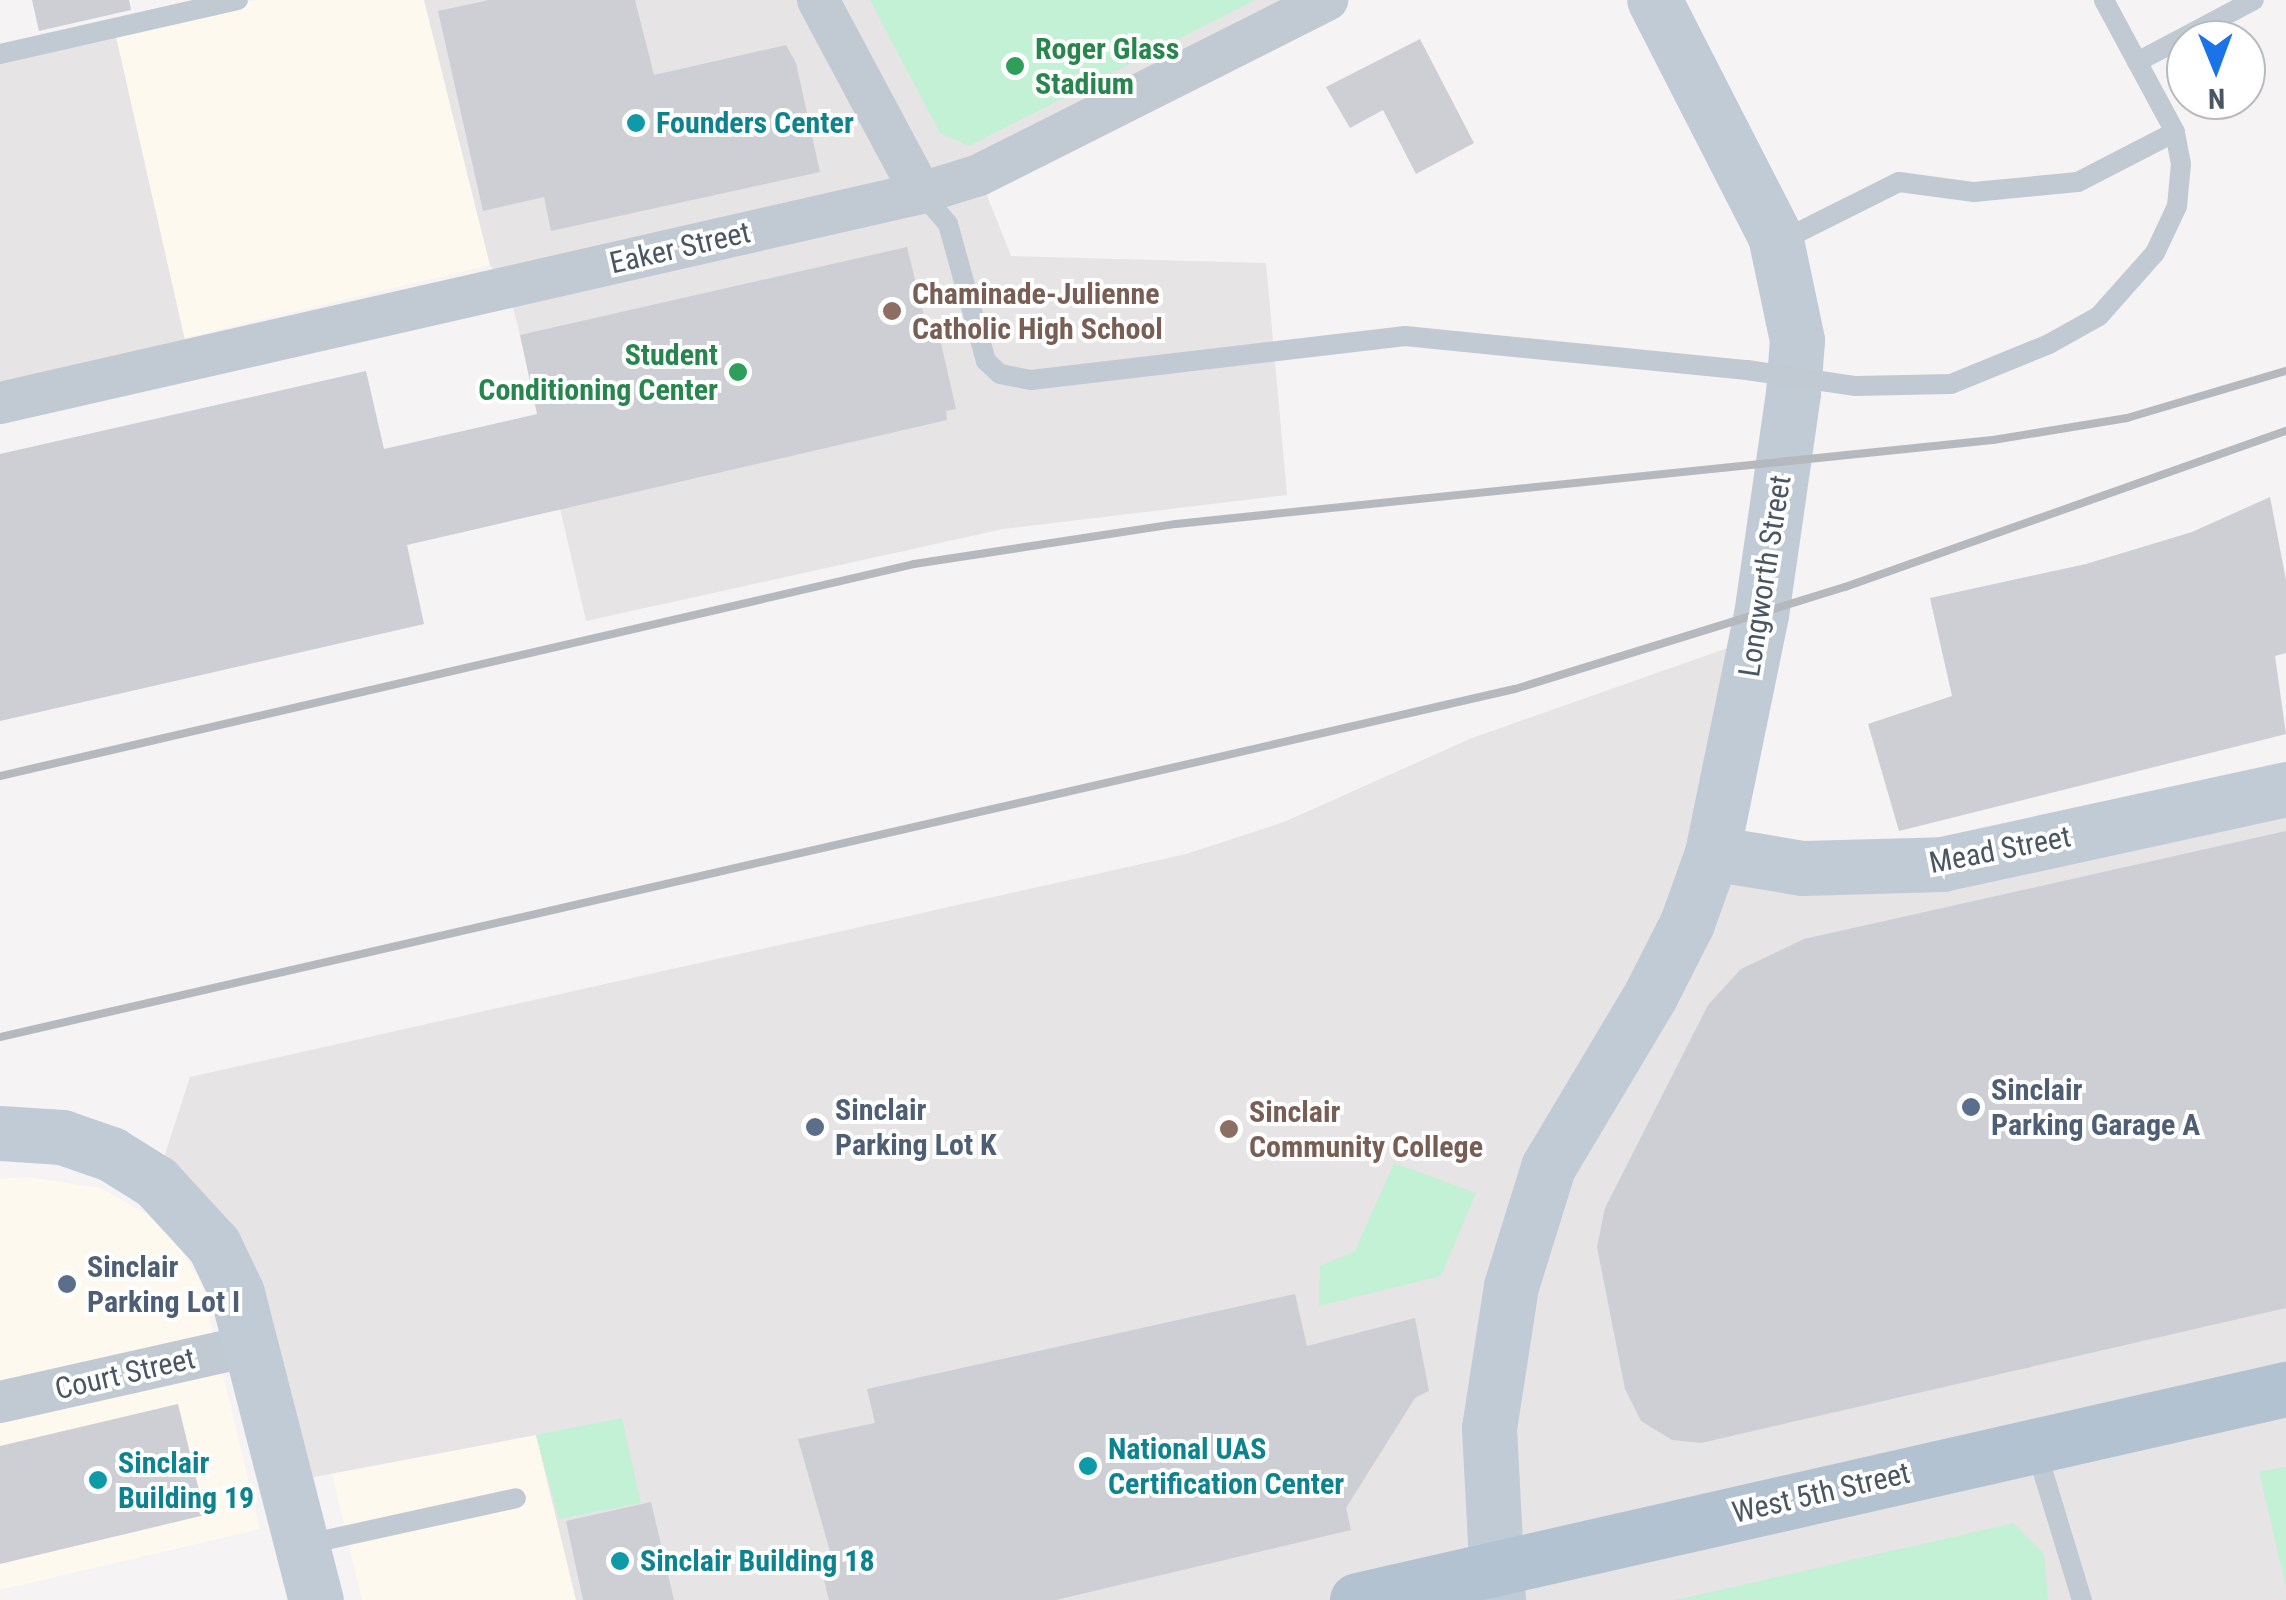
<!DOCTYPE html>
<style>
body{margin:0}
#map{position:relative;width:2286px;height:1600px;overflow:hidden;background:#f5f3f3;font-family:"Roboto Condensed",sans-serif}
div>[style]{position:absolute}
.commercial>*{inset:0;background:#fdf9ef}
.education>*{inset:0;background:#e6e4e5}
.green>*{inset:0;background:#c3f1d5}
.building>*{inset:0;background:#cdcfd5}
.lane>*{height:20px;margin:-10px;padding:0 10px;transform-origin:10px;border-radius:10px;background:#c1cad2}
.street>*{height:42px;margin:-21px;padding:0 21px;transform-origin:21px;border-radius:21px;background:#c1cad2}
.secondary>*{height:55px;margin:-27.5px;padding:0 27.5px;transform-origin:27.5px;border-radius:27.5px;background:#c1cbd6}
.primary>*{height:55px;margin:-27.5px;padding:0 27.5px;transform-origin:27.5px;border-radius:27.5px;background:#b3c2d1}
.rail>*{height:8px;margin:-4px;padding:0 4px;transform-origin:4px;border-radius:4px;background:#b5b8bd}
.lane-bridge>*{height:20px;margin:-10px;padding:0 10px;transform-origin:10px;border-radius:10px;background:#c1cad2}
.dots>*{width:28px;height:28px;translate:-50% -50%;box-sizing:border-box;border:5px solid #fff;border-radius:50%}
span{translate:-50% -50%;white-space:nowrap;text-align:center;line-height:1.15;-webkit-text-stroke:8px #fff;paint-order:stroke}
.leisure-label{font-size:30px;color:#27864d;font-weight:700}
.left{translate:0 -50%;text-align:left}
.right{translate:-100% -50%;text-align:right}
.culture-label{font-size:30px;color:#0d838f;font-weight:700}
.street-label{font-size:30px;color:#4a5661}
.education-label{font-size:30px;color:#785e54;font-weight:700}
.service-label{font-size:30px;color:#4e5e75;font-weight:700}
.north{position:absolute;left:2166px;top:20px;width:100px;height:100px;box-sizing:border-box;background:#fff;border:2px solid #b7bbc0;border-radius:50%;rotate:179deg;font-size:28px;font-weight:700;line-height:40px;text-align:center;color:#4a5661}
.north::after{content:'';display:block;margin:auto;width:35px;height:45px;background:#1a73e8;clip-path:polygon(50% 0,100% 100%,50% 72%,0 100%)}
</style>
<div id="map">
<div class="commercial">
<i style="clip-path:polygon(257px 0,424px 0,490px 265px,184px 338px,114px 28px)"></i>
<i style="clip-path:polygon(27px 1177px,101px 1188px,166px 1225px,201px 1283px,260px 1529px,0 1590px,0 1179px)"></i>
<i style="clip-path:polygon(536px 1435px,576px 1600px,362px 1600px,332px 1474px)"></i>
</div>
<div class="education">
<i style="clip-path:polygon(424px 0,1327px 0,979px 175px,1011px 256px,1266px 263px,1287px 495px,1003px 529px,586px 621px,520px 335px,508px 287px,490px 265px)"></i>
<i style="clip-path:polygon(114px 28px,189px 358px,0 403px,0 54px)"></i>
<i style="clip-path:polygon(1756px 638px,1712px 852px,1803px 868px,2286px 789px,2286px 1600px,576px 1600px,536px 1435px,287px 1482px,249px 1346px,156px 1182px,190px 1077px,1186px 854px,1284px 822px,1472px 738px)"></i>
</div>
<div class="green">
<i style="clip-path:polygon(870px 0,1255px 0,969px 146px,940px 133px)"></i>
<i style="clip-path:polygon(1394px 1163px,1476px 1193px,1441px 1276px,1319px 1306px,1320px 1266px,1355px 1251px)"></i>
<i style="clip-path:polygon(622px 1418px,641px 1503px,559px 1519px,536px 1435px)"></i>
<i style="clip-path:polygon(2286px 1467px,2286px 1588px,2259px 1471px)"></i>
<i style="clip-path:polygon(2014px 1523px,2044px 1554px,2048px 1600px,1676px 1600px)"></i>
</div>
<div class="building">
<i style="clip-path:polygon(32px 0,129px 0,131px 10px,39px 31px)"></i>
<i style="clip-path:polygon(489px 0,635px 0,654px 75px,786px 45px,796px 63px,820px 172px,551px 231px,544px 197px,483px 211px,438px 11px)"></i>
<i style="clip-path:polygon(1420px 39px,1474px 143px,1416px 174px,1383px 110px,1350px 128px,1326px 87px)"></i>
<i style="clip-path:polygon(907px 247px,928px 332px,938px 330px,956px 409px,946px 411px,947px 420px,407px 545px,424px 624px,0 721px,0 454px,366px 371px,384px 449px,537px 414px,520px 335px)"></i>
<i style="clip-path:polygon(2270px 497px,2286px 580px,2286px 653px,2275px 656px,2286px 734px,1899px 831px,1868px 724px,1952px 696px,1930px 598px,2086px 564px,2192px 532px)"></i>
<i style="clip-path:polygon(2286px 831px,2286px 1308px,1701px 1443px,1672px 1440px,1641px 1421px,1625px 1389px,1597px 1247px,1605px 1208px,1708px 1005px,1741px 969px,1804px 939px)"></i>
<i style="clip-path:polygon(1295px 1294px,1307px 1346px,1415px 1318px,1429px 1391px,1415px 1398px,1346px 1508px,1351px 1530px,1056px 1600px,829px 1600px,820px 1565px,833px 1562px,798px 1439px,875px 1423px,867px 1389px)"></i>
<i style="clip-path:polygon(178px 1404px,205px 1515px,0 1564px,0 1446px)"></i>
<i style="clip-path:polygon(651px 1502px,674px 1600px,583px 1600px,566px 1521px)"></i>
</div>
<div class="lane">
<i style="left:0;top:54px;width:244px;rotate:-12.8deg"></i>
<i style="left:2137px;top:62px;width:132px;rotate:-27.9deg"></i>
<i style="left:921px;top:193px;width:41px;rotate:48.9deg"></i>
<i style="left:948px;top:224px;width:142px;rotate:74.5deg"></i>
<i style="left:986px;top:361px;width:19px;rotate:43deg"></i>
<i style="left:1000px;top:374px;width:32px;rotate:11deg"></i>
<i style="left:1031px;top:380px;width:377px;rotate:-6.7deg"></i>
<i style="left:1405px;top:336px;width:344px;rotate:5.7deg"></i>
<i style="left:1779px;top:242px;width:134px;rotate:-26.6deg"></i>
<i style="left:1899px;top:182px;width:76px;rotate:7.6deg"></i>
<i style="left:1974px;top:192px;width:104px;rotate:-5.5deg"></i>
<i style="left:2078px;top:182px;width:109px;rotate:-27.3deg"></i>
<i style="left:1856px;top:386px;width:95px;rotate:-1.2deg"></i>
<i style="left:1951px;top:384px;width:106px;rotate:-22.2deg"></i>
<i style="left:2049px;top:344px;width:57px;rotate:-29.2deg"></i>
<i style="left:2099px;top:316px;width:84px;rotate:-48.4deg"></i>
<i style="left:2155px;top:253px;width:52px;rotate:-64.9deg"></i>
<i style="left:2177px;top:206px;width:42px;rotate:-84.6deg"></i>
<i style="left:2181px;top:164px;width:33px;rotate:-101deg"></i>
<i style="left:2175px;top:132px;width:150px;rotate:-118.3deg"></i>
<i style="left:2036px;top:1449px;width:158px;rotate:73.1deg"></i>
<i style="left:303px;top:1545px;width:218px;rotate:-12.4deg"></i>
</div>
<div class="street">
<i style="left:818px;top:0;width:219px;rotate:61.9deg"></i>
<i style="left:0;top:403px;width:945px;rotate:-12.84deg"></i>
<i style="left:921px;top:193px;width:61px;rotate:-17.2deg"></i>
<i style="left:979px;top:175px;width:390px;rotate:-26.7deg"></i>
<i style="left:0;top:1402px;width:255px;rotate:-12.7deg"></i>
</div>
<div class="secondary">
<i style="left:1712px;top:853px;width:92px;rotate:9.4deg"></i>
<i style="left:1803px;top:868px;width:139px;rotate:-1.6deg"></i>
<i style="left:1942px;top:864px;width:352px;rotate:-12.3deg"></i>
<i style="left:0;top:1133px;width:62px;rotate:3.7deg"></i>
<i style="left:62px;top:1137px;width:52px;rotate:19.1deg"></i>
<i style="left:111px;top:1154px;width:53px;rotate:31.9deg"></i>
<i style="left:156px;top:1182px;width:86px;rotate:47.4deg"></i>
<i style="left:214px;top:1245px;width:53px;rotate:64.4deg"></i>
<i style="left:237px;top:1293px;width:317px;rotate:75.6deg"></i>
<i style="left:1498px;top:1600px;width:172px;rotate:-93deg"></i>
<i style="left:1489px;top:1428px;width:144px;rotate:-81.2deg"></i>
<i style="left:1511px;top:1286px;width:125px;rotate:-72.7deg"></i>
<i style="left:1548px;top:1167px;width:201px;rotate:-59.2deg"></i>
<i style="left:1651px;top:994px;width:80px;rotate:-63.1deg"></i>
<i style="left:1687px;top:923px;width:74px;rotate:-70.3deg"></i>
<i style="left:1712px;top:853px;width:243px;rotate:-78.4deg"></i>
<i style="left:1761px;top:615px;width:224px;rotate:-81.8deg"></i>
<i style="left:1793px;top:393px;width:53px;rotate:-85.7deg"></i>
<i style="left:1797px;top:340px;width:106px;rotate:-101.9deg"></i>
<i style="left:1775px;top:236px;width:265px;rotate:-117.1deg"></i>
</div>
<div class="primary">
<i style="left:1357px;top:1600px;width:953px;rotate:-12.8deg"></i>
</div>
<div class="rail">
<i style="left:0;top:776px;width:938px;rotate:-13.06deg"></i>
<i style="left:914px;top:564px;width:265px;rotate:-8.7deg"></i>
<i style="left:1176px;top:524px;width:821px;rotate:-5.87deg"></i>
<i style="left:1993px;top:440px;width:136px;rotate:-9.3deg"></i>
<i style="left:2127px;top:418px;width:166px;rotate:-16.5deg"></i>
<i style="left:0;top:1037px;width:1554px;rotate:-12.94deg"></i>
<i style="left:1515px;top:689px;width:345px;rotate:-17.2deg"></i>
<i style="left:1845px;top:587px;width:468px;rotate:-19.5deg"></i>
</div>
<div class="lane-bridge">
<i style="left:1747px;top:370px;width:110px;rotate:8.4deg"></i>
</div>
<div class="dots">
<i style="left:1015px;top:66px;background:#2e9e5b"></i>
<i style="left:636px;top:123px;background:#0f9aa8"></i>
<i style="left:892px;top:311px;background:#8d6e63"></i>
<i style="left:738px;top:372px;background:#2e9e5b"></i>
<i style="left:1971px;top:1107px;background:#5c6f8a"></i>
<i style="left:815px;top:1127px;background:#5c6f8a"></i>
<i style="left:1229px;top:1129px;background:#8d6e63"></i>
<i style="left:67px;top:1284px;background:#5c6f8a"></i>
<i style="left:1088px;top:1466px;background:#0f9aa8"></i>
<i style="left:98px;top:1480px;background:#0f9aa8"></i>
<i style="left:620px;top:1561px;background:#0f9aa8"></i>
</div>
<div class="leisure-label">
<span class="left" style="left:1035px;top:66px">Roger Glass<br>Stadium</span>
<span class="right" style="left:718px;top:372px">Student<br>Conditioning Center</span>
</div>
<div class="culture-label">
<span class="left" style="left:656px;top:123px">Founders Center</span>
<span class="left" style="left:1108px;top:1466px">National UAS<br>Certification Center</span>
<span class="left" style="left:118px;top:1480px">Sinclair<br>Building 19</span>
<span class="left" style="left:640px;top:1561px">Sinclair Building 18</span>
</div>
<div class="street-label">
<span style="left:680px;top:248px;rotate:-13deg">Eaker Street</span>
<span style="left:1765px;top:576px;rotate:-81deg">Longworth Street</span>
<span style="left:2000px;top:850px;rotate:-11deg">Mead Street</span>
<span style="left:125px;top:1374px;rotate:-13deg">Court Street</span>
<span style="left:1821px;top:1493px;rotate:-13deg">West 5th Street</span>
</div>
<div class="education-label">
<span class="left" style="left:912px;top:311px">Chaminade-Julienne<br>Catholic High School</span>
<span class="left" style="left:1249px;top:1129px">Sinclair<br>Community College</span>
</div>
<div class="service-label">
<span class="left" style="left:1991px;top:1107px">Sinclair<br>Parking Garage A</span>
<span class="left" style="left:835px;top:1127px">Sinclair<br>Parking Lot K</span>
<span class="left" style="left:87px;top:1284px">Sinclair<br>Parking Lot I</span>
</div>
<div class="north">N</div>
</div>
